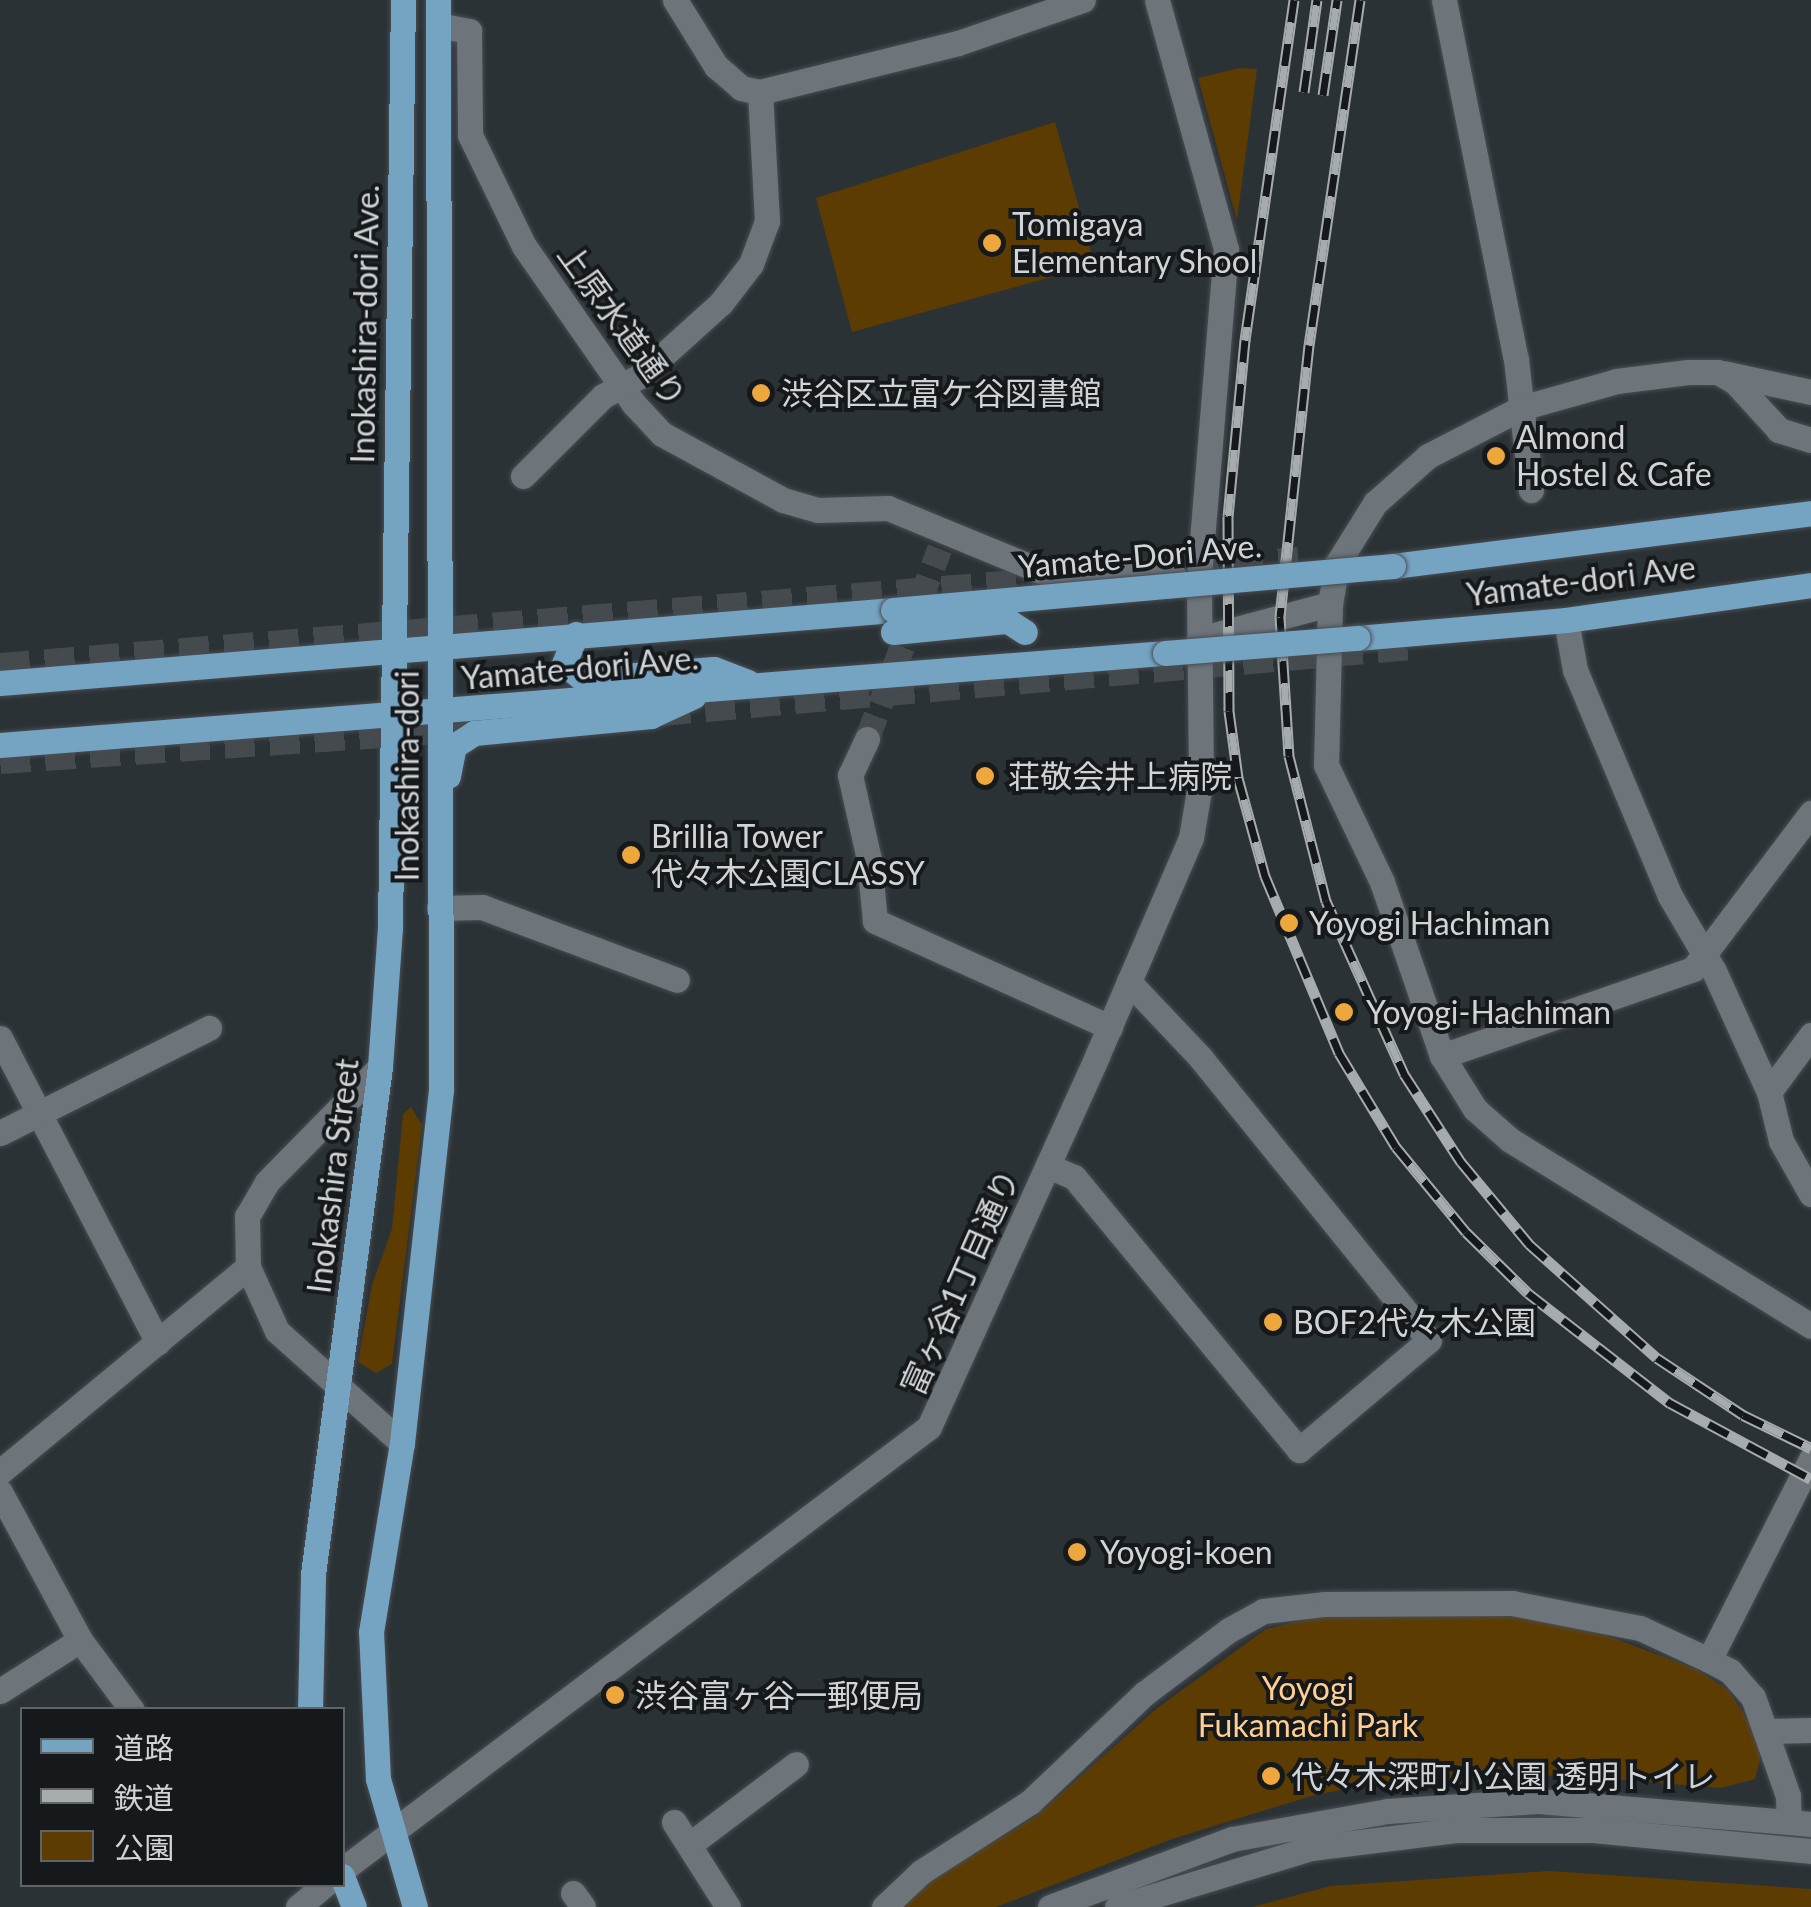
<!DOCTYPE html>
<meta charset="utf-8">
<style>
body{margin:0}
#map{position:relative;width:1811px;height:1907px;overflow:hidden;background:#2b3236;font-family:Lato,"Noto Sans JP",sans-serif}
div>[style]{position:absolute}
.green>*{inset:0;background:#5d3c02}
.minor-tunnel>*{height:25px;margin-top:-12.5px;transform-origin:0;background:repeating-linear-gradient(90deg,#444a4e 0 25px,transparent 0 37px)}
.highway-tunnel>*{height:30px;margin-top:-15px;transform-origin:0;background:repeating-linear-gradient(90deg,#444a4e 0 30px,transparent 0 45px)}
.roads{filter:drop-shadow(0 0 2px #484d52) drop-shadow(0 0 2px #484d52)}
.minor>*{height:25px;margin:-12.5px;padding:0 12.5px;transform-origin:12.5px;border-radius:12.5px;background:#6d747a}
.major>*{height:25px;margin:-12.5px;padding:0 12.5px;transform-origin:12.5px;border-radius:12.5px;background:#75a4c3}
.rail>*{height:11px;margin-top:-5.5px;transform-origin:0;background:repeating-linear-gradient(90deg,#16191b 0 22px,#a6abae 0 44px);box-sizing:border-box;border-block:2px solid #a6abae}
.bridges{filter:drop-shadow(0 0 2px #484d52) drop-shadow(0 0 2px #484d52)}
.major-bridge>*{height:25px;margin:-12.5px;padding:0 12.5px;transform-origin:12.5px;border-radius:12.5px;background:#75a4c3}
.dots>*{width:28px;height:28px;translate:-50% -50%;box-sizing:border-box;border:5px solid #16191b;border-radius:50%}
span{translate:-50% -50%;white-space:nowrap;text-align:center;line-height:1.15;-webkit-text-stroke:8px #16191b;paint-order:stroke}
.poi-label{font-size:32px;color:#d0d4d7}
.left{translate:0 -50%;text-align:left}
.street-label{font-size:32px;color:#d0d4d7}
.park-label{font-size:32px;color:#ffcf92}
.legend{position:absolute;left:20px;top:1707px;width:325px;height:180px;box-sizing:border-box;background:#16191b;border:2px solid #606466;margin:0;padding:12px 18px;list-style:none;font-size:30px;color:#d0d4d7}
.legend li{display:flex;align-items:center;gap:20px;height:50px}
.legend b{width:50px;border:2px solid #606466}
</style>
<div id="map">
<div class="green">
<i style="clip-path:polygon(1240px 68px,1257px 69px,1237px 220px,1198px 78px)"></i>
<i style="clip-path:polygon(1055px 122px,1095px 265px,852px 332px,816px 198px)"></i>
<i style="clip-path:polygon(411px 1107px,422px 1125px,392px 1364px,376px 1373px,358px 1362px,372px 1285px,392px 1229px,403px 1114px)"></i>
<i style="clip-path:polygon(1467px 1613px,1568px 1621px,1696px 1669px,1728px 1690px,1749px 1721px,1761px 1756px,1755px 1779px,1721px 1788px,1563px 1775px,1380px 1782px,1311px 1796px,1169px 1840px,996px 1907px,899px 1907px,938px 1875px,1035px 1817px,1156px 1709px,1266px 1629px,1313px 1618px)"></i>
<i style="clip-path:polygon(1549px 1871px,1811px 1889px,1811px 1907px,1252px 1907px,1331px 1886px)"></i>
</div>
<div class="minor-tunnel">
<i style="left:867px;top:739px;width:204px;rotate:-69.1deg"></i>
</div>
<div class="highway-tunnel">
<i style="left:1144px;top:575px;width:155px;rotate:-4.8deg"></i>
<i style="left:0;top:668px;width:1082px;rotate:-4.67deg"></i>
<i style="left:660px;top:711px;width:754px;rotate:-5.02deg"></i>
<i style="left:0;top:759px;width:500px;rotate:-3.9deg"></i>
</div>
<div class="roads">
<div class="minor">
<i style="left:675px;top:0;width:78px;rotate:58.2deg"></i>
<i style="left:716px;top:66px;width:33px;rotate:41deg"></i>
<i style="left:741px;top:88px;width:19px;rotate:12deg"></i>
<i style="left:760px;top:92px;width:204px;rotate:-13.9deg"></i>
<i style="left:958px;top:43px;width:132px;rotate:-19deg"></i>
<i style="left:1444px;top:0;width:366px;rotate:78.7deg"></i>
<i style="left:1516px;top:359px;width:132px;rotate:83.5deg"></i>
<i style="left:438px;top:25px;width:32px;rotate:11deg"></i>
<i style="left:469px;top:31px;width:104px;rotate:89.4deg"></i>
<i style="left:470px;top:135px;width:123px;rotate:64.1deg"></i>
<i style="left:524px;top:246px;width:193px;rotate:55.2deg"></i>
<i style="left:634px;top:404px;width:41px;rotate:47deg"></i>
<i style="left:662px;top:434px;width:138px;rotate:28.6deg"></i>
<i style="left:783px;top:500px;width:36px;rotate:16deg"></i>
<i style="left:818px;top:510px;width:70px;rotate:-1.6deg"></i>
<i style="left:888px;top:508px;width:173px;rotate:22.4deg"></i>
<i style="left:1048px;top:574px;width:126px;rotate:0.9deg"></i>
<i style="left:1723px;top:373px;width:90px;rotate:12.2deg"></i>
<i style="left:1811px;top:440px;width:34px;rotate:-163deg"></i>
<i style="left:1779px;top:430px;width:65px;rotate:-132.5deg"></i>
<i style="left:1735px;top:382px;width:20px;rotate:-150deg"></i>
<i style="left:1718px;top:372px;width:30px;rotate:180deg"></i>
<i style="left:1688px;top:372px;width:72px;rotate:172.8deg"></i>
<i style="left:1617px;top:381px;width:100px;rotate:164.3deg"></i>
<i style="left:1521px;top:408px;width:105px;rotate:152.7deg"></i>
<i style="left:1428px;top:456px;width:71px;rotate:138.4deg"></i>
<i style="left:1375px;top:503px;width:72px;rotate:121.9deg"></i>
<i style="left:1337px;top:564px;width:41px;rotate:99.9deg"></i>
<i style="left:1330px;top:604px;width:161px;rotate:91.4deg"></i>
<i style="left:1326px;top:765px;width:130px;rotate:64.4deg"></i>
<i style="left:1382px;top:882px;width:184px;rotate:71deg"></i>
<i style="left:1442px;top:1056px;width:62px;rotate:58.1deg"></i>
<i style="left:1475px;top:1109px;width:47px;rotate:41.5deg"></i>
<i style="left:1510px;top:1140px;width:354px;rotate:31.7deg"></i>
<i style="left:523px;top:476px;width:113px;rotate:-45deg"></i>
<i style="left:603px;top:396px;width:42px;rotate:-28.4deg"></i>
<i style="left:640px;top:376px;width:109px;rotate:-42deg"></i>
<i style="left:721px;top:303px;width:49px;rotate:-52.4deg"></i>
<i style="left:751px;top:264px;width:46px;rotate:-69.6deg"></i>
<i style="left:767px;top:221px;width:129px;rotate:-93.1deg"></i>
<i style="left:1566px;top:620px;width:51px;rotate:79.8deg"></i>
<i style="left:1575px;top:670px;width:245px;rotate:67.2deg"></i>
<i style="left:1670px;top:896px;width:87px;rotate:59.6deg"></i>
<i style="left:1714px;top:971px;width:133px;rotate:65.6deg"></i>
<i style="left:1769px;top:1092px;width:50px;rotate:76.2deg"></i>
<i style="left:1781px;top:1141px;width:61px;rotate:60.5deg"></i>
<i style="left:1199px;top:639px;width:136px;rotate:-15deg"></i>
<i style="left:867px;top:739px;width:40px;rotate:115deg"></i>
<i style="left:850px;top:775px;width:86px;rotate:77.3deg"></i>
<i style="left:869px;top:859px;width:62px;rotate:84.5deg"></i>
<i style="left:875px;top:921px;width:258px;rotate:24.3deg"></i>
<i style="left:439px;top:908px;width:43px;rotate:-1.3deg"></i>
<i style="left:482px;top:907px;width:208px;rotate:20.5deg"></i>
<i style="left:0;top:1038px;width:343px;rotate:62.6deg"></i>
<i style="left:1442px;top:1056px;width:266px;rotate:-19.1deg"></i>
<i style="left:1693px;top:969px;width:196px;rotate:-52.9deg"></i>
<i style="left:380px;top:1067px;width:161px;rotate:134.5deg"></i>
<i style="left:267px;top:1182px;width:39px;rotate:120deg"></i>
<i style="left:247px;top:1216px;width:51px;rotate:88.9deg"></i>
<i style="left:248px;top:1267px;width:70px;rotate:65.6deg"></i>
<i style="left:277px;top:1331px;width:168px;rotate:41.9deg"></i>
<i style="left:1769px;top:1092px;width:71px;rotate:-53.6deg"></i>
<i style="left:0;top:1133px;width:234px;rotate:-26.7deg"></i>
<i style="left:1048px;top:1166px;width:28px;rotate:23deg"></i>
<i style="left:1074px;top:1177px;width:354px;rotate:50.5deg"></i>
<i style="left:1299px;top:1450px;width:170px;rotate:-40.2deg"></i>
<i style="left:1429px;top:1340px;width:363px;rotate:-129deg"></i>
<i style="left:1201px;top:1058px;width:105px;rotate:-133.5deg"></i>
<i style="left:0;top:1472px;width:322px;rotate:-39.6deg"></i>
<i style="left:0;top:1492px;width:168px;rotate:61.6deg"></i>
<i style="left:80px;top:1640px;width:87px;rotate:53.4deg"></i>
<i style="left:1709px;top:1660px;width:225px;rotate:-63.1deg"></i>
<i style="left:0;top:1691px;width:95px;rotate:-32.5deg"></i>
<i style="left:1768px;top:1731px;width:43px;rotate:-1.3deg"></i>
<i style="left:674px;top:1822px;width:101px;rotate:57.6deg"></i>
<i style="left:689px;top:1845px;width:134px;rotate:-37.1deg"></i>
<i style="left:342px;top:1870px;width:735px;rotate:-37.04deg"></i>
<i style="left:929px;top:1427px;width:407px;rotate:-65.6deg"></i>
<i style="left:1097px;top:1056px;width:237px;rotate:-66.7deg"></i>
<i style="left:1191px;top:838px;width:61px;rotate:-80.5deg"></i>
<i style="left:1201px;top:778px;width:201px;rotate:-90.6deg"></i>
<i style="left:1199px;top:577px;width:329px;rotate:-85.3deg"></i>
<i style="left:1226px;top:249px;width:258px;rotate:-105.5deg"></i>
<i style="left:573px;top:1893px;width:17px;rotate:54deg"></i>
<i style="left:298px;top:1907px;width:35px;rotate:-40deg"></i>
<i style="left:884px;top:1907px;width:51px;rotate:-43.4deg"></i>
<i style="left:921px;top:1872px;width:130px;rotate:-32.7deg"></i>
<i style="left:1030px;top:1802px;width:158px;rotate:-43.5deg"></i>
<i style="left:1145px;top:1693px;width:105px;rotate:-36.9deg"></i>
<i style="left:1229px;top:1630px;width:39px;rotate:-29deg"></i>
<i style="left:1263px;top:1611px;width:61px;rotate:-6.5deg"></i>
<i style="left:1324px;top:1604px;width:188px;rotate:-0.3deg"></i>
<i style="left:1512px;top:1603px;width:130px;rotate:11.1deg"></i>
<i style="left:1640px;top:1628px;width:76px;rotate:24.9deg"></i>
<i style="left:1709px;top:1660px;width:24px;rotate:28deg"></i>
<i style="left:1730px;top:1671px;width:35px;rotate:49deg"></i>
<i style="left:1753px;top:1697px;width:105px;rotate:70.5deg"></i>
<i style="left:1788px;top:1796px;width:26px;rotate:88deg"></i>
<i style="left:1050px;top:1907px;width:194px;rotate:-20.5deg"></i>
<i style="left:1232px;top:1839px;width:158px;rotate:-10.2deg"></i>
<i style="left:1387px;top:1811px;width:151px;rotate:-3.8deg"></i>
<i style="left:1538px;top:1801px;width:274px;rotate:4.8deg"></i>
<i style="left:1117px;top:1907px;width:203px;rotate:-16.9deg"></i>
<i style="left:1311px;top:1848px;width:148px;rotate:-7deg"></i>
<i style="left:1458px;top:1830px;width:135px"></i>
<i style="left:1593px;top:1830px;width:219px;rotate:5.5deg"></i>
</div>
<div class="major">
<i style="left:1393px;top:566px;width:421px;rotate:-7.2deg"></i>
<i style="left:576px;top:634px;width:32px;rotate:112deg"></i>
<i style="left:564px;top:664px;width:24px;rotate:38deg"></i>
<i style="left:583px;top:679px;width:131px;rotate:-4.4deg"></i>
<i style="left:714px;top:669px;width:36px;rotate:21deg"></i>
<i style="left:1357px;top:638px;width:210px;rotate:-4.9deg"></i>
<i style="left:1566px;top:620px;width:247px;rotate:-8.1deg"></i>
<i style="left:0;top:683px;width:896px;rotate:-4.67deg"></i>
<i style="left:0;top:745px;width:1169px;rotate:-4.52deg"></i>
<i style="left:448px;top:776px;width:31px;rotate:-79deg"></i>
<i style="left:454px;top:746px;width:24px;rotate:-33deg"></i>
<i style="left:474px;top:733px;width:178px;rotate:-5.5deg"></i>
<i style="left:651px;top:716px;width:47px;rotate:-24.9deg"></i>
<i style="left:310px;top:1710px;width:136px;rotate:-88.7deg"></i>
<i style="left:313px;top:1574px;width:511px;rotate:-82.47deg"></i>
<i style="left:380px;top:1067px;width:139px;rotate:-85.9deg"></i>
<i style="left:390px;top:928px;width:928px;rotate:-89.2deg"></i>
<i style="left:342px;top:1876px;width:33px;rotate:69deg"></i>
<i style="left:415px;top:1907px;width:133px;rotate:-106.1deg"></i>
<i style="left:378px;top:1779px;width:147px;rotate:-92.7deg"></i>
<i style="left:371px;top:1632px;width:192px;rotate:-80.7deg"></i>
<i style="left:402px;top:1443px;width:355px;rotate:-83.7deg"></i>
<i style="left:441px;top:1090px;width:1090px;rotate:-90.16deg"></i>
</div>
</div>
<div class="rail">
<i style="left:1294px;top:0;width:344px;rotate:98.2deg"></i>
<i style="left:1245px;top:340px;width:177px;rotate:95.5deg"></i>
<i style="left:1228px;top:516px;width:195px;rotate:89.7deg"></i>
<i style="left:1229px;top:711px;width:68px;rotate:82.3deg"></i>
<i style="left:1238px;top:778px;width:102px;rotate:74.6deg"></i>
<i style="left:1265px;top:876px;width:192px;rotate:67.3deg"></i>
<i style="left:1339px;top:1053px;width:110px;rotate:58.8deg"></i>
<i style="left:1396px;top:1147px;width:110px;rotate:50.5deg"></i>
<i style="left:1466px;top:1232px;width:87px;rotate:44.5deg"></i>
<i style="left:1528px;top:1293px;width:180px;rotate:37.8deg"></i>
<i style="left:1670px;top:1403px;width:160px;rotate:28.3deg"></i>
<i style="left:1360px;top:0;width:349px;rotate:98.4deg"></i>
<i style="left:1309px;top:345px;width:274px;rotate:96.1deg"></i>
<i style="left:1280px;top:617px;width:139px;rotate:86.3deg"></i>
<i style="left:1289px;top:756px;width:150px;rotate:75.7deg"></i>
<i style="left:1326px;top:901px;width:190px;rotate:65.7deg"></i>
<i style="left:1404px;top:1074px;width:105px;rotate:57.1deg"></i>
<i style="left:1461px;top:1162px;width:107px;rotate:50.3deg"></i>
<i style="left:1529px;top:1244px;width:171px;rotate:41.7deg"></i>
<i style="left:1657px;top:1358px;width:103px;rotate:33.5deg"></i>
<i style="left:1743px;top:1415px;width:76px;rotate:25.9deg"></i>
<i style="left:1304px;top:92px;width:93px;rotate:-82deg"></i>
<i style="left:1323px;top:95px;width:96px;rotate:-81.6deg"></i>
</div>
<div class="bridges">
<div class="major-bridge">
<i style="left:893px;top:610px;width:502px;rotate:-5.03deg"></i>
<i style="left:893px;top:632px;width:116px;rotate:-5.5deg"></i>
<i style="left:1008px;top:621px;width:20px;rotate:33deg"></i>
<i style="left:1165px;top:653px;width:193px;rotate:-4.5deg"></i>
</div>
</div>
<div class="dots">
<i style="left:992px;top:243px;background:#eea73d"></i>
<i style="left:761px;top:393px;background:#eea73d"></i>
<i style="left:1496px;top:456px;background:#eea73d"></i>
<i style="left:985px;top:776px;background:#eea73d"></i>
<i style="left:631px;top:855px;background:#eea73d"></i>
<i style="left:1289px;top:923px;background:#eea73d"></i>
<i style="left:1344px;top:1012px;background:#eea73d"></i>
<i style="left:1273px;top:1322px;background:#eea73d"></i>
<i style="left:1077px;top:1552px;background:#eea73d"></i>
<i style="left:615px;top:1695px;background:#eea73d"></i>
<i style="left:1271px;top:1776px;background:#eea73d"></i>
</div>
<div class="poi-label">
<span class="left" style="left:1012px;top:243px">Tomigaya<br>Elementary Shool</span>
<span class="left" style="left:781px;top:393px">渋谷区立富ケ谷図書館</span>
<span class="left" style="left:1516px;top:456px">Almond<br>Hostel &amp; Cafe</span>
<span class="left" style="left:1008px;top:776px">荘敬会井上病院</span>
<span class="left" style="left:651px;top:855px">Brillia Tower<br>代々木公園CLASSY</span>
<span class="left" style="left:1309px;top:923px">Yoyogi Hachiman</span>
<span class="left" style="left:1366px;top:1012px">Yoyogi-Hachiman</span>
<span class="left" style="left:1293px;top:1322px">BOF2代々木公園</span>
<span class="left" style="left:1100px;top:1552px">Yoyogi-koen</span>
<span class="left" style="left:635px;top:1695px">渋谷富ヶ谷一郵便局</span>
<span class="left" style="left:1291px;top:1776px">代々木深町小公園 透明トイレ</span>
</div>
<div class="street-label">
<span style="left:365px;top:324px;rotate:-89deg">Inokashira-dori Ave.</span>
<span style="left:622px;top:325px;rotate:54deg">上原水道通り</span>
<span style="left:1140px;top:556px;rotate:-5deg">Yamate-Dori Ave.</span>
<span style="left:1581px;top:581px;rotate:-7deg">Yamate-dori Ave</span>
<span style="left:580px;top:668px;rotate:-5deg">Yamate-dori Ave.</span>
<span style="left:407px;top:776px;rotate:-90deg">Inokashira-dori</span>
<span style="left:333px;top:1176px;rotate:-83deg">Inokashira Street</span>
<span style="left:960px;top:1282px;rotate:-66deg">富ヶ谷1丁目通り</span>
</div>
<div class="park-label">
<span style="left:1308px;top:1707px">Yoyogi<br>Fukamachi Park</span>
</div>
<ul class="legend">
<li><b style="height:12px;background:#75a4c3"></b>道路</li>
<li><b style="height:12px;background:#a6abae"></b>鉄道</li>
<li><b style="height:28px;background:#5d3c02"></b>公園</li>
</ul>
</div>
